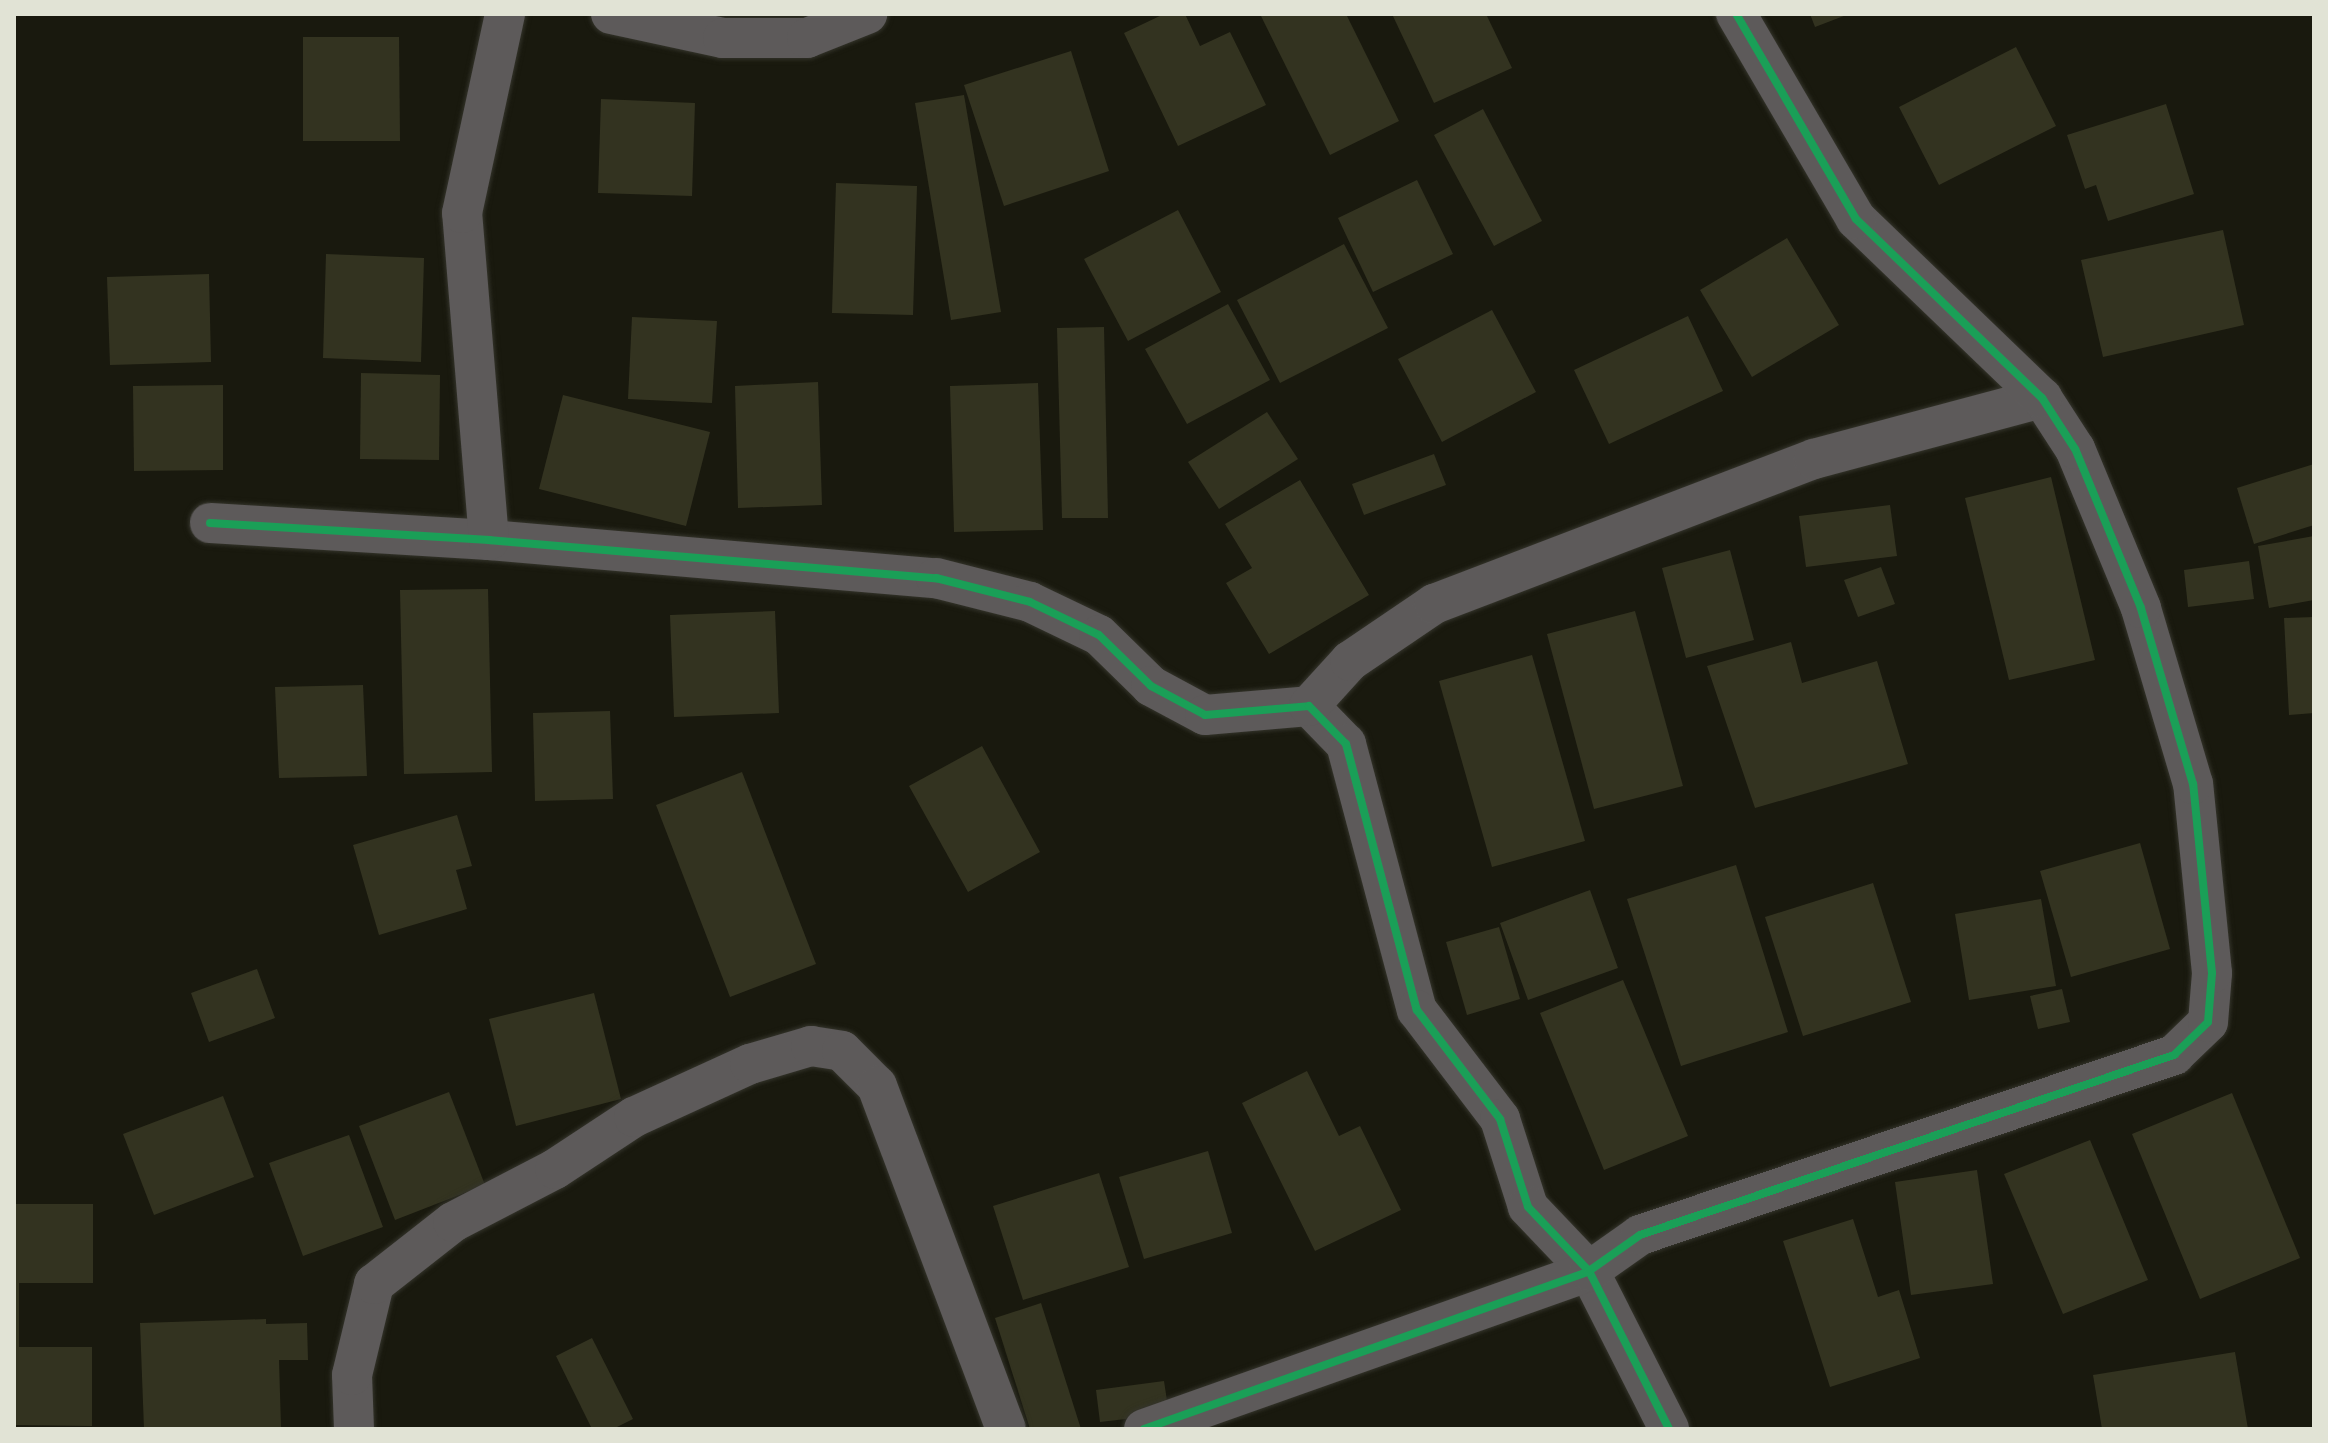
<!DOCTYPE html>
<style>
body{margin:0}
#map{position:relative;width:2328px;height:1443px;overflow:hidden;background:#19190e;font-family:"Public Sans",sans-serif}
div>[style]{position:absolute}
.building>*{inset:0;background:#333320}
.roads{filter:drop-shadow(0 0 2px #34342b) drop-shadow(0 0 2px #34342b)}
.street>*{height:40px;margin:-20px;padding:0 20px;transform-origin:20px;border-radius:20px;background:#5d5a5a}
.cycleway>*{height:8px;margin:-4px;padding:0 4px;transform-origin:4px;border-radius:4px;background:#1a9f57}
span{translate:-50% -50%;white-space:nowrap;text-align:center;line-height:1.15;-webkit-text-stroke:8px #141502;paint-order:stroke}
.frame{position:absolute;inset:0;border:16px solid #e1e3d5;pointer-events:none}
</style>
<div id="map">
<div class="building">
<i style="clip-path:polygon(1164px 14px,1185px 14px,1200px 46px,1230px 32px,1266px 105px,1178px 146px,1124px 33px)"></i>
<i style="clip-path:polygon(1260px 14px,1346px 14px,1399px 121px,1330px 155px)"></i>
<i style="clip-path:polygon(1392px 14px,1486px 14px,1512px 68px,1434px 103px)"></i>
<i style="clip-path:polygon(1810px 14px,1849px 14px,1815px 27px)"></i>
<i style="clip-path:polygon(303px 37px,399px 37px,400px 141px,303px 141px)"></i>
<i style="clip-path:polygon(2016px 47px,2056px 126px,1939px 185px,1899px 107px)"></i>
<i style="clip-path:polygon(1071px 51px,1109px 171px,1004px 206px,964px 85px)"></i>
<i style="clip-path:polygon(964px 95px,1001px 312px,951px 320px,915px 103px)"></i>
<i style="clip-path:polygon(601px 99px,695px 103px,692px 196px,598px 193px)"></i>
<i style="clip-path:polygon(2166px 104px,2194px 194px,2108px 221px,2096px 185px,2085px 189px,2067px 135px)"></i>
<i style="clip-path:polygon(1483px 109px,1542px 221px,1494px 246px,1434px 135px)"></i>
<i style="clip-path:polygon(1417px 180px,1453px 254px,1373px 292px,1338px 218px)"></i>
<i style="clip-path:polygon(836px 183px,917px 186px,913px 315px,832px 313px)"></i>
<i style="clip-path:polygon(1178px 210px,1221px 292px,1128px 341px,1084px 259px)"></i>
<i style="clip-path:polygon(2223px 230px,2244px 325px,2103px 357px,2081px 260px)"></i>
<i style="clip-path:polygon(1787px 238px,1839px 325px,1752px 377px,1700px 290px)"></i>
<i style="clip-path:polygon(1344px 244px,1388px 328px,1280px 383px,1237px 300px)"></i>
<i style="clip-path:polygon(326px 254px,424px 258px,421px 362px,323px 358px)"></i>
<i style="clip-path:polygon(209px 274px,211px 362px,110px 365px,107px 277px)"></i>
<i style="clip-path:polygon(1228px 304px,1270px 380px,1187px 424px,1145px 349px)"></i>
<i style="clip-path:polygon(1492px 310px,1536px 392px,1442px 442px,1398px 359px)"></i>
<i style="clip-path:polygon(1688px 316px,1723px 391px,1609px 444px,1574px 370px)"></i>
<i style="clip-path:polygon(632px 317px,717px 321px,712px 403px,628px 399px)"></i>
<i style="clip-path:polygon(1104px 327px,1108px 518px,1062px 518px,1057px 328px)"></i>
<i style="clip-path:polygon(361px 373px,440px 375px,439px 460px,360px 459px)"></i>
<i style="clip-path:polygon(818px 382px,822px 505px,738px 508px,735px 386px)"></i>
<i style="clip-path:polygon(1038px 383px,1043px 530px,954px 532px,950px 386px)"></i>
<i style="clip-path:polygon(223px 385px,223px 470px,134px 471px,133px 386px)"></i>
<i style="clip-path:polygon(563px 395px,710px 432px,686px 526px,539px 489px)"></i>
<i style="clip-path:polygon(1267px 412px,1298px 459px,1219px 509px,1188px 462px)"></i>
<i style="clip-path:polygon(1434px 454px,1446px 485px,1364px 515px,1352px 484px)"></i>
<i style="clip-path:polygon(2314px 464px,2314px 525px,2254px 544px,2237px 488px)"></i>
<i style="clip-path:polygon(2051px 477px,2095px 660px,2009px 680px,1965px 498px)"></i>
<i style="clip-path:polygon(1300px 480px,1369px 595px,1269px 654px,1226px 583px,1252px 568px,1225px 524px)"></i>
<i style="clip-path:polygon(1890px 505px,1897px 556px,1806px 567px,1799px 516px)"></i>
<i style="clip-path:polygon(2314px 536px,2314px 600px,2269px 608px,2258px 546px)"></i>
<i style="clip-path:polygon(1730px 550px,1754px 640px,1686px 658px,1662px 568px)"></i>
<i style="clip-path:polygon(2249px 561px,2254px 599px,2188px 607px,2184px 570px)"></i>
<i style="clip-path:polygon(1881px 567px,1895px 604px,1858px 617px,1844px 580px)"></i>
<i style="clip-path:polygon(488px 589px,492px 772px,404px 774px,400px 590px)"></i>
<i style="clip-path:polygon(775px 611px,779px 713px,674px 717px,670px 615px)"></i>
<i style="clip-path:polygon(1635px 611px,1683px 786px,1594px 809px,1547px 634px)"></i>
<i style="clip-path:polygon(2314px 617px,2314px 713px,2289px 715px,2284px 618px)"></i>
<i style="clip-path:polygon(1791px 642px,1802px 683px,1877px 661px,1908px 764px,1755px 808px,1707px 666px)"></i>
<i style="clip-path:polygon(1532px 655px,1585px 841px,1492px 867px,1439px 681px)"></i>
<i style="clip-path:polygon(363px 685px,367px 776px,279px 778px,275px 687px)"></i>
<i style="clip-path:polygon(610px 711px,613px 799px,535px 801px,533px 713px)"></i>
<i style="clip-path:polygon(982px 746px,1040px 852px,968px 892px,909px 786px)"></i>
<i style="clip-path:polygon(742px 772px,816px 964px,730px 997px,656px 805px)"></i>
<i style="clip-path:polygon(457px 815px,472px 866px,456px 870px,467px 909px,379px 935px,353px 845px)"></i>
<i style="clip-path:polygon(2140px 843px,2170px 949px,2071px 977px,2040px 871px)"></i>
<i style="clip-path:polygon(1736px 865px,1788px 1032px,1681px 1066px,1627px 899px)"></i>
<i style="clip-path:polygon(1873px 883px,1911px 1002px,1803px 1036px,1765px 917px)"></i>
<i style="clip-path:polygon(1590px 890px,1618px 968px,1528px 1000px,1500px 923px)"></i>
<i style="clip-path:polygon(2041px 899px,2056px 986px,1969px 1000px,1955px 914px)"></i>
<i style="clip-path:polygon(1499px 927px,1520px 999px,1467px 1015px,1446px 942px)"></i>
<i style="clip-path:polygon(257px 969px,275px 1018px,209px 1042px,191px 993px)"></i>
<i style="clip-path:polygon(1623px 980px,1688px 1136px,1604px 1170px,1540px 1013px)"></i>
<i style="clip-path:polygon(2062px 989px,2070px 1022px,2038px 1029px,2030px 996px)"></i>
<i style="clip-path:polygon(594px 993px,621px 1099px,516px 1126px,489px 1019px)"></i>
<i style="clip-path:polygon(1307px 1071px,1339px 1136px,1360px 1126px,1401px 1210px,1315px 1251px,1242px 1103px)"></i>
<i style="clip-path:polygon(449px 1092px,485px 1185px,395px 1220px,359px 1126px)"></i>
<i style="clip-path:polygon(2232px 1093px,2300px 1258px,2200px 1299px,2132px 1134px)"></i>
<i style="clip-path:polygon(223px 1096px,254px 1177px,154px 1215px,123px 1134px)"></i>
<i style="clip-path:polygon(349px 1135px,383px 1227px,303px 1256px,269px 1163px)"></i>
<i style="clip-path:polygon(2090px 1140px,2148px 1280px,2063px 1314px,2004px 1174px)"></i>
<i style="clip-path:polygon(1208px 1151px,1232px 1233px,1144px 1259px,1119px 1177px)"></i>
<i style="clip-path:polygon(1977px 1170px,1993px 1284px,1911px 1295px,1895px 1182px)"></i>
<i style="clip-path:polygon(1099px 1173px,1129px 1267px,1023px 1300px,993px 1206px)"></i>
<i style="clip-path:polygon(14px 1204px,93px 1204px,93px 1283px,19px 1283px,19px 1347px,92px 1347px,92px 1426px,14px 1425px)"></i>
<i style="clip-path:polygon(1853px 1219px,1878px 1297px,1899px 1290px,1920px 1358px,1830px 1387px,1783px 1241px)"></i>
<i style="clip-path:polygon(1041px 1303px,1081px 1429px,1030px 1429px,995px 1318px)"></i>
<i style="clip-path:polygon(266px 1319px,266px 1324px,307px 1323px,308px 1360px,279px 1360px,281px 1428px,144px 1429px,140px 1323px)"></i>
<i style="clip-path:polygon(592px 1338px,633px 1419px,613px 1429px,592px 1429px,556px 1356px)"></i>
<i style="clip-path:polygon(2235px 1352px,2248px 1429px,2102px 1429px,2093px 1375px)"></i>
<i style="clip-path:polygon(1164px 1381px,1169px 1414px,1100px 1422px,1096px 1390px)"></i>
</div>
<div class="roads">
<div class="street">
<i style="left:611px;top:14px;width:115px;rotate:12.1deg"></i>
<i style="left:723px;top:38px;width:84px"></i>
<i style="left:807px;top:38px;width:65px;rotate:-21.8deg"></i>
<i style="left:210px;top:523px;width:280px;rotate:3.5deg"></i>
<i style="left:489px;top:540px;width:449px;rotate:4.9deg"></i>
<i style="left:936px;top:578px;width:97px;rotate:14.3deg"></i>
<i style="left:1030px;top:602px;width:76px;rotate:25.6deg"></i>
<i style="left:1099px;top:635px;width:73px;rotate:44.4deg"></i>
<i style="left:1151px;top:686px;width:61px;rotate:28.2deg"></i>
<i style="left:1205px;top:715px;width:104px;rotate:-4.9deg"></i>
<i style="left:1309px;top:706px;width:53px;rotate:45.8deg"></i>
<i style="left:1346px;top:744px;width:275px;rotate:75.1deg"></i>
<i style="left:1417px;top:1010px;width:137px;rotate:52.7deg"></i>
<i style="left:1500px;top:1119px;width:92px;rotate:72.3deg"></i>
<i style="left:1528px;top:1207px;width:88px;rotate:46.4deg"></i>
<i style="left:1589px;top:1271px;width:177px;rotate:63.1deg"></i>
<i style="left:489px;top:540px;width:328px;rotate:-94.7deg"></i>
<i style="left:462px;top:213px;width:204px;rotate:-77.8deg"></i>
<i style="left:1309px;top:706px;width:61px;rotate:-47.7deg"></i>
<i style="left:1350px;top:661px;width:102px;rotate:-34.2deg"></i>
<i style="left:1434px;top:604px;width:407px;rotate:-20.9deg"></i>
<i style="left:1814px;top:459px;width:236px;rotate:-15deg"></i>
<i style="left:354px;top:1429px;width:54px;rotate:-92.1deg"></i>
<i style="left:352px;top:1375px;width:94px;rotate:-76.4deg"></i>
<i style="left:374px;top:1284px;width:100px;rotate:-38.1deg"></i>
<i style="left:453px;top:1222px;width:115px;rotate:-27.5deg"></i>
<i style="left:555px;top:1169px;width:95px;rotate:-33.4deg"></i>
<i style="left:634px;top:1117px;width:128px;rotate:-24.6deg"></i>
<i style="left:750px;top:1064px;width:64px;rotate:-16.4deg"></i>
<i style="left:811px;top:1046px;width:31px;rotate:9deg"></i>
<i style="left:842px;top:1051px;width:49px;rotate:45deg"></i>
<i style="left:877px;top:1086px;width:366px;rotate:69.4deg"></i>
<i style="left:1144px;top:1429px;width:472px;rotate:-19.5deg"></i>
<i style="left:1589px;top:1271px;width:62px;rotate:-35.2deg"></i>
<i style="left:1640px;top:1235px;width:564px;rotate:-18.63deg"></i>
<i style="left:2174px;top:1055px;width:47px;rotate:-44.1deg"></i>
<i style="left:2208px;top:1022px;width:49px;rotate:-85.3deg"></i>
<i style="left:2212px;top:973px;width:190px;rotate:-95.7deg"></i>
<i style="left:2193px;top:784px;width:184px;rotate:-106.5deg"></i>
<i style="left:2141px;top:608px;width:172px;rotate:-112.5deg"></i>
<i style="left:2075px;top:449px;width:61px;rotate:-122.9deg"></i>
<i style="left:2042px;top:398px;width:258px;rotate:-136.1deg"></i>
<i style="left:1856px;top:219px;width:238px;rotate:-120.3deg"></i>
</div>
</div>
<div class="cycleway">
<i style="left:210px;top:523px;width:280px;rotate:3.5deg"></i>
<i style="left:489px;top:540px;width:449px;rotate:4.9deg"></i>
<i style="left:936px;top:578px;width:97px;rotate:14.3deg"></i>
<i style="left:1030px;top:602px;width:76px;rotate:25.6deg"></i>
<i style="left:1099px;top:635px;width:73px;rotate:44.4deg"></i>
<i style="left:1151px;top:686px;width:61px;rotate:28.2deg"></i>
<i style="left:1205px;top:715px;width:104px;rotate:-4.9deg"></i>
<i style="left:1309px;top:706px;width:53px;rotate:45.8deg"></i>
<i style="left:1346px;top:744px;width:275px;rotate:75.1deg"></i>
<i style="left:1417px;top:1010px;width:137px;rotate:52.7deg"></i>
<i style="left:1500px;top:1119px;width:92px;rotate:72.3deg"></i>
<i style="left:1528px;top:1207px;width:88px;rotate:46.4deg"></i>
<i style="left:1589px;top:1271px;width:177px;rotate:63.1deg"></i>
<i style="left:1144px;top:1429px;width:472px;rotate:-19.5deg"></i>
<i style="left:1589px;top:1271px;width:62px;rotate:-35.2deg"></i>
<i style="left:1640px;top:1235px;width:564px;rotate:-18.63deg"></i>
<i style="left:2174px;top:1055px;width:47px;rotate:-44.1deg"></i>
<i style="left:2208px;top:1022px;width:49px;rotate:-85.3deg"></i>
<i style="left:2212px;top:973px;width:190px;rotate:-95.7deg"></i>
<i style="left:2193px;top:784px;width:184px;rotate:-106.5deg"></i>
<i style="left:2141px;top:608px;width:172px;rotate:-112.5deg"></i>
<i style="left:2075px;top:449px;width:61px;rotate:-122.9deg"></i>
<i style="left:2042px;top:398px;width:258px;rotate:-136.1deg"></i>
<i style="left:1856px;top:219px;width:238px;rotate:-120.3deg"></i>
</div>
<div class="frame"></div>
</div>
